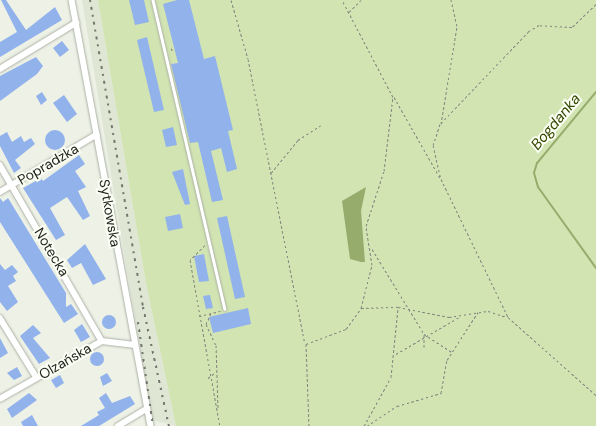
<!DOCTYPE html>
<meta charset="utf-8">
<style>
body{margin:0}
#map{position:relative;width:596px;height:426px;overflow:hidden;background:#edf1e6;font-family:"DM Sans",sans-serif}
div>[style]{position:absolute}
.built>*{inset:0;background:#dfe6d4}
.green>*{inset:0;background:#d1e4b2}
.water>*{inset:0;background:#96ac6d}
.stream>*{height:2px;margin:-1px;padding:0 1px;transform-origin:1px;border-radius:1px;background:#96ac6d}
.building>*{inset:0;background:#92b2eb}
.round{border-radius:50%}
.path>*{height:1px;margin-top:-0.5px;transform-origin:0;background:repeating-linear-gradient(90deg,#82847d 0 2.5px,transparent 0 5px)}
.roads{filter:drop-shadow(0 0 1px #adb1a6) drop-shadow(0 0 1px #adb1a6)}
.lane>*{height:2.5px;margin:-1.25px;padding:0 1.25px;transform-origin:1.25px;border-radius:1.25px;background:#fff}
.street>*{height:5.5px;margin:-2.75px;padding:0 2.75px;transform-origin:2.75px;border-radius:2.75px;background:#fff}
.rail>*{height:2px;margin-top:-1px;transform-origin:0;background:repeating-linear-gradient(90deg,#74766f 0 2.5px,transparent 0 7.5px)}
span{translate:-50% -50%;white-space:nowrap;text-align:center;line-height:1.15;-webkit-text-stroke:4px #fafef3;paint-order:stroke}
.street-label{font-size:14px;color:#22231f}
.water-label{font-size:15px;color:#364900;font-style:italic}
</style>
<div id="map">
<div class="built">
<i style="clip-path:polygon(82px 0,98px 0,146px 283px,176px 426px,152px 420px)"></i>
</div>
<div class="green">
<i style="clip-path:polygon(98px 0,596px 0,596px 426px,176px 426px,146px 283px)"></i>
</div>
<div class="water">
<i style="clip-path:polygon(366px 187px,361px 211px,365px 262px,361px 262px,350px 259px,342px 201px)"></i>
</div>
<div class="stream">
<i style="left:596px;top:92px;width:92px;rotate:129.7deg"></i>
<i style="left:537px;top:163px;width:10px;rotate:107deg"></i>
<i style="left:534px;top:173px;width:15px;rotate:74deg"></i>
<i style="left:538px;top:187px;width:100px;rotate:54.4deg"></i>
</div>
<div class="building">
<i style="clip-path:polygon(1px 0,6px 0,26px 30px,55px 7px,62px 20px,0 57px,0 42px,17px 32px)"></i>
<i style="clip-path:polygon(129px 0,144px 0,149px 22px,135px 25px)"></i>
<i style="clip-path:polygon(177px 0,189px 0,204px 59px,215px 56px,233px 130px,228px 131px,237px 169px,227px 172px,221px 148px,211px 151px,223px 200px,212px 202px,198px 142px,190px 143px,171px 64px,178px 63px,163px 4px)"></i>
<i style="clip-path:polygon(147px 37px,164px 110px,154px 112px,137px 40px)"></i>
<i style="clip-path:polygon(62px 41px,69px 50px,60px 57px,53px 48px)"></i>
<i style="clip-path:polygon(36px 57px,43px 66px,37px 74px,0 101px,0 76px)"></i>
<i style="clip-path:polygon(42px 92px,47px 100px,41px 105px,36px 96px)"></i>
<i style="clip-path:polygon(64px 95px,77px 114px,67px 122px,53px 103px)"></i>
<i style="clip-path:polygon(173px 127px,177px 145px,166px 147px,162px 130px)"></i>
<i class="round" style="left:45px;top:130px;width:20px;height:20px"></i>
<i style="clip-path:polygon(7px 132px,12px 142px,21px 136px,24px 142px,31px 138px,35px 144px,15px 160px,21px 168px,14px 173px,0 146px,0 136px)"></i>
<i style="clip-path:polygon(79px 155px,85px 164px,75px 171px,86px 187px,78px 191px,90px 216px,83px 220px,67px 197px,50px 208px,65px 235px,56px 240px,23px 188px,41px 178px,43px 181px)"></i>
<i style="clip-path:polygon(183px 169px,190px 204px,185px 205px,172px 172px)"></i>
<i style="clip-path:polygon(0 198px,3px 202px,8px 198px,66px 293px,66px 307px,71px 304px,78px 314px,64px 323px,0 222px)"></i>
<i style="clip-path:polygon(180px 214px,183px 228px,168px 231px,165px 217px)"></i>
<i style="clip-path:polygon(227px 216px,245px 297px,235px 299px,217px 218px)"></i>
<i style="clip-path:polygon(85px 244px,106px 279px,93px 285px,81px 263px,72px 268px,67px 260px)"></i>
<i style="clip-path:polygon(204px 254px,209px 281px,199px 282px,194px 256px)"></i>
<i style="clip-path:polygon(0 264px,5px 270px,12px 265px,18px 272px,13px 276px,16px 281px,8px 286px,18px 302px,7px 311px,0 302px)"></i>
<i style="clip-path:polygon(210px 295px,213px 308px,206px 309px,203px 296px)"></i>
<i style="clip-path:polygon(248px 308px,251px 324px,213px 333px,209px 317px)"></i>
<i class="round" style="left:102px;top:315px;width:14px;height:14px"></i>
<i style="clip-path:polygon(82px 324px,90px 337px,81px 342px,74px 330px)"></i>
<i style="clip-path:polygon(33px 325px,41px 333px,33px 338px,50px 358px,39px 364px,20px 336px)"></i>
<i style="clip-path:polygon(0 338px,8px 353px,0 358px)"></i>
<i class="round" style="left:90px;top:352px;width:14px;height:14px"></i>
<i style="clip-path:polygon(17px 367px,22px 376px,14px 380px,7px 373px)"></i>
<i style="clip-path:polygon(107px 373px,112px 381px,103px 386px,100px 377px)"></i>
<i style="clip-path:polygon(60px 375px,64px 383px,56px 388px,51px 380px)"></i>
<i style="clip-path:polygon(29px 393px,37px 400px,12px 418px,7px 409px)"></i>
<i style="clip-path:polygon(106px 393px,112px 403px,130px 396px,135px 404px,99px 426px,81px 426px,99px 415px,97px 412px,105px 408px,99px 398px)"></i>
<i style="clip-path:polygon(32px 415px,38px 426px,23px 426px,21px 422px)"></i>
</div>
<div class="path">
<i style="left:231px;top:0;width:61px;rotate:73.9deg"></i>
<i style="left:248px;top:59px;width:290px;rotate:78.7deg"></i>
<i style="left:596px;top:4px;width:33px;rotate:136deg"></i>
<i style="left:572px;top:27px;width:33px;rotate:-177deg"></i>
<i style="left:539px;top:25px;width:12px;rotate:149deg"></i>
<i style="left:529px;top:31px;width:129px;rotate:133.7deg"></i>
<i style="left:440px;top:124px;width:22px;rotate:108deg"></i>
<i style="left:433px;top:145px;width:35px;rotate:77deg"></i>
<i style="left:441px;top:179px;width:153px;rotate:64.1deg"></i>
<i style="left:508px;top:317px;width:118px;rotate:41.6deg"></i>
<i style="left:349px;top:12px;width:17px;rotate:-45deg"></i>
<i style="left:171px;top:48px;width:4px;rotate:63deg"></i>
<i style="left:394px;top:97px;width:93px;rotate:60.4deg"></i>
<i style="left:441px;top:124px;width:99px;rotate:-80.7deg"></i>
<i style="left:457px;top:26px;width:27px;rotate:-103deg"></i>
<i style="left:271px;top:173px;width:43px;rotate:-50.7deg"></i>
<i style="left:298px;top:140px;width:27px;rotate:-33deg"></i>
<i style="left:205px;top:245px;width:21px;rotate:135deg"></i>
<i style="left:190px;top:260px;width:169px;rotate:79.8deg"></i>
<i style="left:372px;top:249px;width:100px;rotate:58.5deg"></i>
<i style="left:424px;top:334px;width:33px;rotate:33deg"></i>
<i style="left:361px;top:308px;width:37px;rotate:-2deg"></i>
<i style="left:398px;top:307px;width:52px;rotate:11.1deg"></i>
<i style="left:449px;top:317px;width:39px;rotate:-9deg"></i>
<i style="left:488px;top:311px;width:20px;rotate:18deg"></i>
<i style="left:211px;top:313px;width:12px;rotate:114deg"></i>
<i style="left:206px;top:324px;width:23px;rotate:65deg"></i>
<i style="left:216px;top:345px;width:64px;rotate:88.2deg"></i>
<i style="left:199px;top:316px;width:22px;rotate:-13deg"></i>
<i style="left:424px;top:347px;width:12px;rotate:-90deg"></i>
<i style="left:396px;top:354px;width:73px;rotate:-30.4deg"></i>
<i style="left:208px;top:378px;width:9px;rotate:-36deg"></i>
<i style="left:309px;top:426px;width:82px;rotate:-92.1deg"></i>
<i style="left:306px;top:344px;width:43px;rotate:-20.6deg"></i>
<i style="left:346px;top:329px;width:26px;rotate:-54deg"></i>
<i style="left:361px;top:308px;width:44px;rotate:-75.7deg"></i>
<i style="left:372px;top:265px;width:39px;rotate:-99deg"></i>
<i style="left:366px;top:226px;width:58px;rotate:-71.9deg"></i>
<i style="left:384px;top:171px;width:75px;rotate:-83.1deg"></i>
<i style="left:393px;top:97px;width:110px;rotate:-117.7deg"></i>
<i style="left:364px;top:426px;width:56px;rotate:-61.1deg"></i>
<i style="left:391px;top:377px;width:69px;rotate:-84.2deg"></i>
<i style="left:367px;top:426px;width:36px;rotate:-34deg"></i>
<i style="left:397px;top:406px;width:46px;rotate:-16.5deg"></i>
<i style="left:441px;top:393px;width:34px;rotate:-80deg"></i>
<i style="left:447px;top:360px;width:57px;rotate:-57.1deg"></i>
</div>
<div class="roads">
<div class="lane">
<i style="left:153px;top:0;width:317px;rotate:76.9deg"></i>
</div>
<div class="street">
<i style="left:72px;top:0;width:433px;rotate:79.5deg"></i>
<i style="left:0;top:69px;width:89px;rotate:-31.2deg"></i>
<i style="left:0;top:165px;width:203px;rotate:59.9deg"></i>
<i style="left:0;top:192px;width:112px;rotate:-30.7deg"></i>
<i style="left:0;top:318px;width:70px;rotate:58.3deg"></i>
<i style="left:0;top:399px;width:117px;rotate:-29.6deg"></i>
<i style="left:102px;top:341px;width:31px;rotate:7deg"></i>
<i style="left:118px;top:426px;width:31px;rotate:-31deg"></i>
</div>
</div>
<div class="rail">
<i style="left:90px;top:0;width:312px;rotate:80.2deg"></i>
<i style="left:143px;top:307px;width:122px;rotate:77.7deg"></i>
<i style="left:138px;top:322px;width:105px;rotate:81.8deg"></i>
</div>
<div class="street-label">
<span style="left:48px;top:164px;rotate:-30deg">Popradzka</span>
<span style="left:110px;top:213px;rotate:80deg">Sytkowska</span>
<span style="left:52px;top:252px;rotate:59deg">Notecka</span>
<span style="left:65px;top:361px;rotate:-30deg">Olzańska</span>
</div>
<div class="water-label">
<span style="left:556px;top:122px;rotate:-50deg">Bogdanka</span>
</div>
</div>
